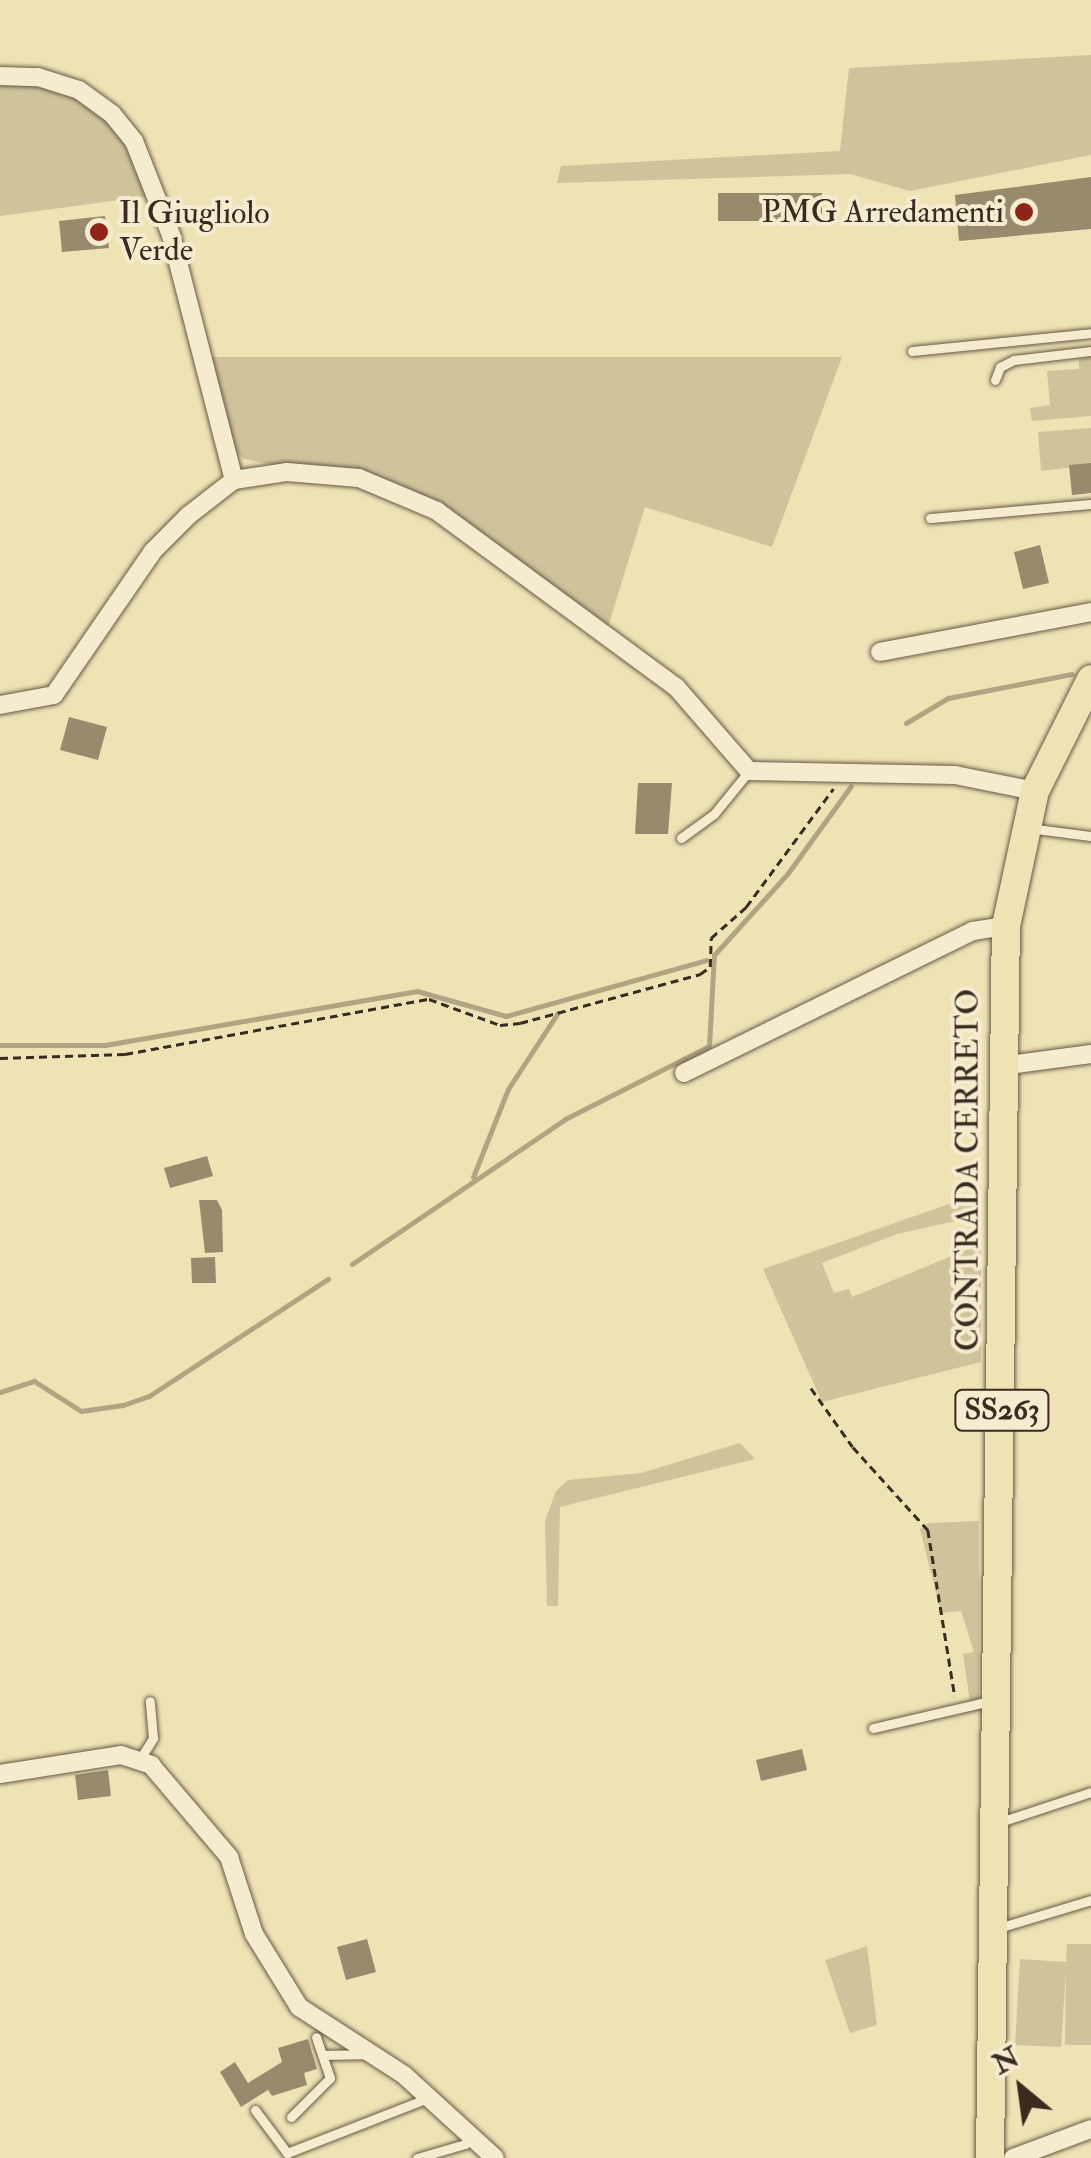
<!DOCTYPE html>
<style>
body{margin:0}
#map{position:relative;width:1091px;height:2158px;overflow:hidden;background:#efe2b5;font-family:"IM FELL Double Pica",serif}
div>[style]{position:absolute}
.green>*{inset:0;background:#d0c39c}
.stream>*{height:5px;margin:-2.5px;padding:0 2.5px;transform-origin:2.5px;border-radius:2.5px;background:#b1a482}
.building>*{inset:0;background:#988a6d}
.path>*{height:2.5px;margin-top:-1.25px;transform-origin:0;background:repeating-linear-gradient(90deg,#3a2b20 0 8px,transparent 0 13px)}
.roads{filter:drop-shadow(0 0 2px #675945) drop-shadow(0 0 2px #675945)}
.lane>*{height:9px;margin:-4.5px;padding:0 4.5px;transform-origin:4.5px;border-radius:4.5px;background:#f5eccf}
.street>*{height:18px;margin:-9px;padding:0 9px;transform-origin:9px;border-radius:9px;background:#f5eccf}
.primary>*{height:28px;margin:-14px;padding:0 14px;transform-origin:14px;border-radius:14px;background:#efe2b5}
.dots>*{width:28px;height:28px;translate:-50% -50%;box-sizing:border-box;border:5px solid #f5eccf;border-radius:50%}
span{translate:-50% -50%;white-space:nowrap;text-align:center;line-height:1.15;-webkit-text-stroke:8px #f5eccf;paint-order:stroke}
.shield-label span{padding:2px 8px;background:#f5eccf;border:2px solid;border-radius:8px;-webkit-text-stroke-width:0}
.shield-label{font-size:30px;color:#3a2b20;font-weight:700}
.poi-label{font-size:32px;color:#3a2b20}
.right{translate:-100% -50%;text-align:right}
.left{translate:0 -50%;text-align:left}
.street-label{font-size:32px;color:#3a2b20}
.north{position:absolute;left:971px;top:2038px;width:100px;height:100px;-webkit-text-stroke:8px #f5eccf;paint-order:stroke;rotate:331deg;font-size:28px;font-weight:700;line-height:40px;text-align:center;color:#3a2b20}
.north::after{content:'';display:block;margin:auto;width:35px;height:45px;background:#3a2b20;clip-path:polygon(50% 0,100% 100%,50% 72%,0 100%)}
</style>
<div id="map">
<div class="green">
<i style="clip-path:polygon(1091px 55px,1091px 155px,910px 191px,850px 174px,557px 183px,561px 166px,840px 151px,849px 68px)"></i>
<i style="clip-path:polygon(0 82px,39px 84px,80px 98px,114px 124px,150px 196px,0 216px)"></i>
<i style="clip-path:polygon(205px 357px,842px 357px,772px 547px,645px 507px,607px 630px,410px 491px,244px 459px,232px 451px)"></i>
<i style="clip-path:polygon(1091px 357px,1091px 416px,1032px 421px,1030px 408px,1050px 405px,1047px 371px,1079px 369px,1079px 359px)"></i>
<i style="clip-path:polygon(1091px 428px,1091px 465px,1041px 471px,1038px 432px)"></i>
<i style="clip-path:polygon(972px 1196px,973px 1217px,897px 1234px,822px 1263px,834px 1293px,849px 1289px,852px 1297px,981px 1244px,981px 1362px,822px 1402px,763px 1269px)"></i>
<i style="clip-path:polygon(740px 1443px,755px 1459px,560px 1507px,558px 1606px,547px 1606px,545px 1521px,556px 1491px,568px 1480px,641px 1473px)"></i>
<i style="clip-path:polygon(979px 1521px,979px 1702px,970px 1702px,963px 1654px,974px 1652px,961px 1611px,941px 1613px,920px 1529px,928px 1523px)"></i>
<i style="clip-path:polygon(1067px 1944px,1091px 1944px,1091px 2045px,1065px 2045px,1066px 1971px,1061px 2047px,1015px 2045px,1020px 1959px,1066px 1962px)"></i>
<i style="clip-path:polygon(867px 1946px,877px 2025px,850px 2033px,825px 1960px)"></i>
</div>
<div class="stream">
<i style="left:906px;top:723px;width:49px;rotate:-30.8deg"></i>
<i style="left:948px;top:698px;width:126px;rotate:-11deg"></i>
<i style="left:0;top:1045px;width:105px"></i>
<i style="left:105px;top:1045px;width:317px;rotate:-9.8deg"></i>
<i style="left:417px;top:991px;width:92px;rotate:15.7deg"></i>
<i style="left:506px;top:1016px;width:208px;rotate:-15.6deg"></i>
<i style="left:473px;top:1177px;width:95px;rotate:-68.3deg"></i>
<i style="left:508px;top:1089px;width:90px;rotate:-56.8deg"></i>
<i style="left:352px;top:1264px;width:258px;rotate:-34.2deg"></i>
<i style="left:565px;top:1119px;width:161px;rotate:-26.9deg"></i>
<i style="left:709px;top:1046px;width:91px;rotate:-86.9deg"></i>
<i style="left:714px;top:955px;width:110px;rotate:-47.9deg"></i>
<i style="left:788px;top:873px;width:107px;rotate:-54.1deg"></i>
<i style="left:0;top:1392px;width:36px;rotate:-18deg"></i>
<i style="left:34px;top:1381px;width:56px;rotate:32.6deg"></i>
<i style="left:81px;top:1411px;width:42px;rotate:-8.1deg"></i>
<i style="left:123px;top:1405px;width:28px;rotate:-19deg"></i>
<i style="left:149px;top:1396px;width:214px;rotate:-33.2deg"></i>
</div>
<div class="building">
<i style="clip-path:polygon(1091px 177px,1091px 229px,959px 241px,955px 195px)"></i>
<i style="clip-path:polygon(718px 193px,822px 193px,822px 221px,718px 221px)"></i>
<i style="clip-path:polygon(105px 216px,109px 248px,62px 252px,59px 221px)"></i>
<i style="clip-path:polygon(1091px 463px,1091px 493px,1072px 495px,1069px 465px)"></i>
<i style="clip-path:polygon(1040px 545px,1049px 583px,1023px 589px,1014px 552px)"></i>
<i style="clip-path:polygon(69px 717px,107px 727px,98px 760px,60px 750px)"></i>
<i style="clip-path:polygon(638px 783px,672px 783px,668px 834px,635px 834px)"></i>
<i style="clip-path:polygon(207px 1156px,213px 1176px,170px 1188px,164px 1168px)"></i>
<i style="clip-path:polygon(199px 1200px,217px 1200px,222px 1210px,223px 1252px,205px 1253px)"></i>
<i style="clip-path:polygon(215px 1257px,216px 1283px,192px 1283px,191px 1258px)"></i>
<i style="clip-path:polygon(802px 1749px,807px 1770px,761px 1781px,756px 1760px)"></i>
<i style="clip-path:polygon(108px 1770px,111px 1796px,78px 1800px,75px 1775px)"></i>
<i style="clip-path:polygon(367px 1939px,376px 1972px,346px 1980px,337px 1947px)"></i>
<i style="clip-path:polygon(308px 2039px,317px 2069px,304px 2073px,307px 2085px,272px 2096px,268px 2090px,241px 2107px,220px 2072px,235px 2062px,248px 2083px,282px 2062px,278px 2048px)"></i>
</div>
<div class="path">
<i style="left:0;top:1058px;width:125px;rotate:-1.8deg"></i>
<i style="left:125px;top:1054px;width:309px;rotate:-10.3deg"></i>
<i style="left:429px;top:999px;width:76px;rotate:20.1deg"></i>
<i style="left:500px;top:1025px;width:20px;rotate:-6deg"></i>
<i style="left:520px;top:1023px;width:187px;rotate:-15.2deg"></i>
<i style="left:700px;top:974px;width:12px;rotate:-35deg"></i>
<i style="left:710px;top:967px;width:29px;rotate:-88deg"></i>
<i style="left:711px;top:938px;width:47px;rotate:-41.5deg"></i>
<i style="left:746px;top:907px;width:147px;rotate:-53.6deg"></i>
<i style="left:811px;top:1388px;width:72px;rotate:54.6deg"></i>
<i style="left:853px;top:1447px;width:112px;rotate:47.9deg"></i>
<i style="left:928px;top:1530px;width:169px;rotate:80.8deg"></i>
</div>
<div class="roads">
<div class="lane">
<i style="left:912px;top:351px;width:180px;rotate:-5.7deg"></i>
<i style="left:995px;top:380px;width:14px;rotate:-69deg"></i>
<i style="left:1000px;top:367px;width:16px;rotate:-27deg"></i>
<i style="left:1014px;top:360px;width:78px;rotate:-6.7deg"></i>
<i style="left:930px;top:518px;width:162px;rotate:-5deg"></i>
<i style="left:1029px;top:828px;width:63px;rotate:7.4deg"></i>
<i style="left:681px;top:838px;width:41px;rotate:-36deg"></i>
<i style="left:714px;top:814px;width:55px;rotate:-50.9deg"></i>
<i style="left:873px;top:1728px;width:120px;rotate:-13deg"></i>
<i style="left:140px;top:1759px;width:25px;rotate:-58deg"></i>
<i style="left:153px;top:1738px;width:37px;rotate:-95deg"></i>
<i style="left:997px;top:1823px;width:99px;rotate:-18.3deg"></i>
<i style="left:995px;top:1929px;width:100px;rotate:-16.8deg"></i>
<i style="left:326px;top:2055px;width:46px;rotate:-1.2deg"></i>
<i style="left:255px;top:2110px;width:54px;rotate:53.3deg"></i>
<i style="left:287px;top:2153px;width:151px;rotate:-21.3deg"></i>
<i style="left:291px;top:2117px;width:55px;rotate:-45deg"></i>
<i style="left:330px;top:2078px;width:43px;rotate:-108.9deg"></i>
<i style="left:417px;top:2158px;width:50px;rotate:-16.3deg"></i>
<i style="left:465px;top:2144px;width:10px;rotate:-61deg"></i>
</div>
<div class="street">
<i style="left:0;top:76px;width:38px;rotate:2deg"></i>
<i style="left:38px;top:77px;width:43px;rotate:17.6deg"></i>
<i style="left:79px;top:90px;width:41px;rotate:36deg"></i>
<i style="left:112px;top:114px;width:35px;rotate:51deg"></i>
<i style="left:134px;top:141px;width:101px;rotate:68.5deg"></i>
<i style="left:171px;top:235px;width:253px;rotate:75.6deg"></i>
<i style="left:880px;top:652px;width:215px;rotate:-10.7deg"></i>
<i style="left:0;top:705px;width:55px;rotate:-10.5deg"></i>
<i style="left:54px;top:695px;width:175px;rotate:-55.5deg"></i>
<i style="left:153px;top:551px;width:51px;rotate:-45deg"></i>
<i style="left:189px;top:515px;width:57px;rotate:-37.9deg"></i>
<i style="left:234px;top:480px;width:54px;rotate:-8.6deg"></i>
<i style="left:287px;top:472px;width:72px;rotate:4.8deg"></i>
<i style="left:359px;top:478px;width:85px;rotate:22.9deg"></i>
<i style="left:437px;top:511px;width:297px;rotate:36.4deg"></i>
<i style="left:676px;top:687px;width:111px;rotate:49deg"></i>
<i style="left:749px;top:771px;width:206px;rotate:1.1deg"></i>
<i style="left:955px;top:775px;width:82px;rotate:11.3deg"></i>
<i style="left:1002px;top:1066px;width:90px;rotate:-7.7deg"></i>
<i style="left:684px;top:1073px;width:322px;rotate:-26.2deg"></i>
<i style="left:973px;top:931px;width:33px;rotate:-9deg"></i>
<i style="left:0;top:1774px;width:122px;rotate:-8.9deg"></i>
<i style="left:121px;top:1755px;width:32px;rotate:18deg"></i>
<i style="left:151px;top:1765px;width:121px;rotate:49.7deg"></i>
<i style="left:229px;top:1857px;width:81px;rotate:72deg"></i>
<i style="left:254px;top:1934px;width:86px;rotate:58.3deg"></i>
<i style="left:299px;top:2007px;width:125px;rotate:32.9deg"></i>
<i style="left:404px;top:2075px;width:123px;rotate:42.4deg"></i>
<i style="left:1013px;top:2158px;width:83px;rotate:-20.4deg"></i>
</div>
<div class="primary">
<i style="left:990px;top:2158px;width:1232px;rotate:-89.26deg"></i>
<i style="left:1006px;top:926px;width:138px;rotate:-77.9deg"></i>
<i style="left:1035px;top:791px;width:125px;rotate:-63.4deg"></i>
</div>
</div>
<div class="dots">
<i style="left:1024px;top:212px;background:#8f2418"></i>
<i style="left:99px;top:232px;background:#8f2418"></i>
</div>
<div class="shield-label">
<span style="left:1002px;top:1410px">SS263</span>
</div>
<div class="poi-label">
<span class="right" style="left:1004px;top:212px">PMG Arredamenti</span>
<span class="left" style="left:119px;top:232px">Il Giugliolo<br>Verde</span>
</div>
<div class="street-label">
<span style="left:968px;top:1170px;rotate:-90deg">CONTRADA CERRETO</span>
</div>
<div class="north">N</div>
</div>
